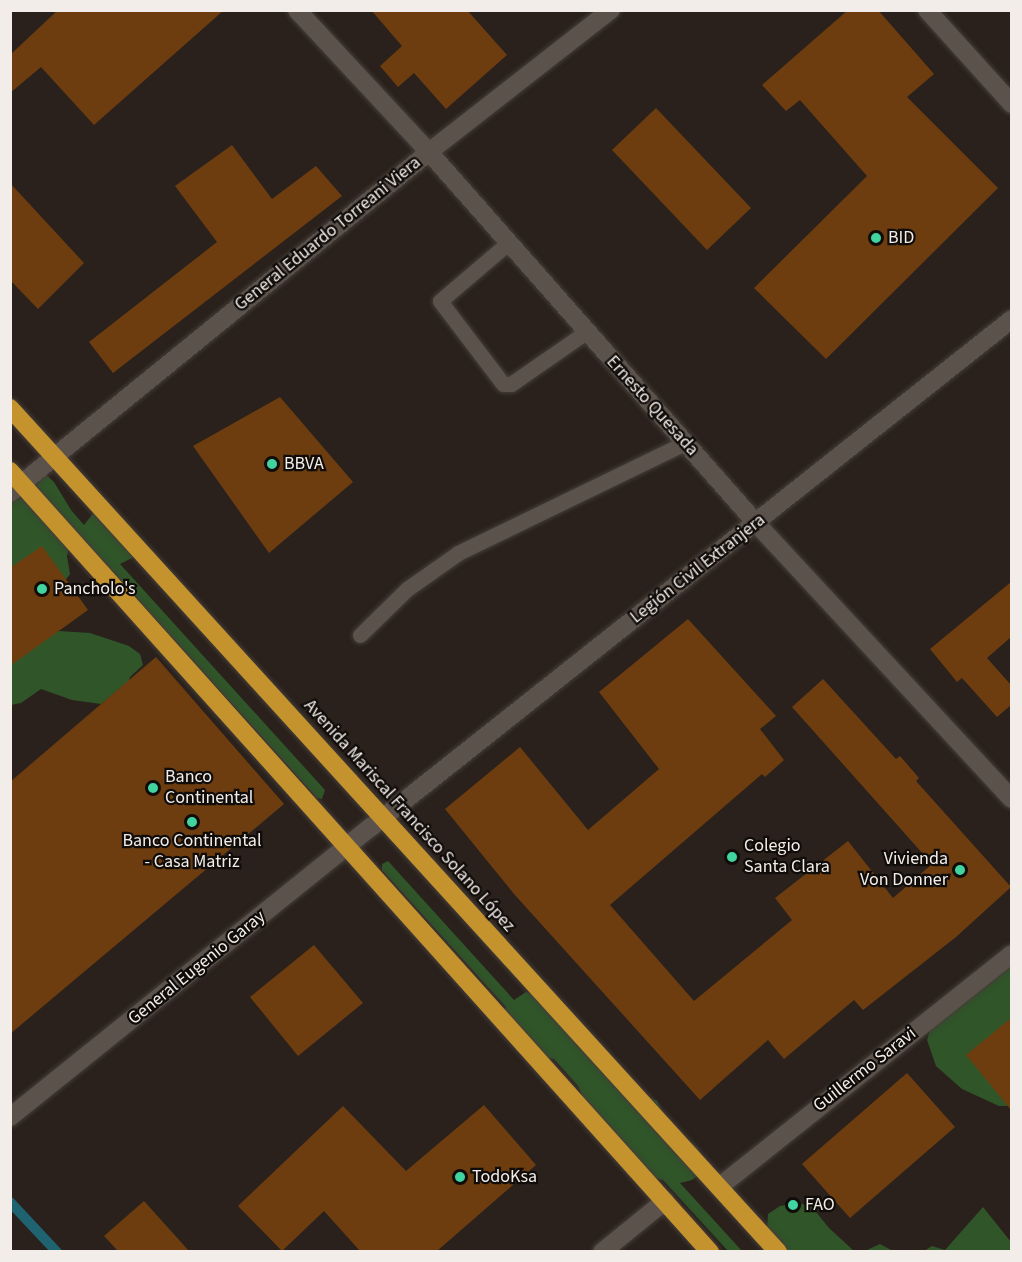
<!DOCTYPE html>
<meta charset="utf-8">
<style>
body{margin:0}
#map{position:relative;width:1022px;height:1262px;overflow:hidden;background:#2a211c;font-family:"Source Sans 3",sans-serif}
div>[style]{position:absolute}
.green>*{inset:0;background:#305529}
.stream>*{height:10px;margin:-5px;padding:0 5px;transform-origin:5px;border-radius:5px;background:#1f6371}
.building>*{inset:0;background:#6d3d0f}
.roads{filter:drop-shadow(0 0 2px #443d38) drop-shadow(0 0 2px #443d38)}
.lane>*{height:15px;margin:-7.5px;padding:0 7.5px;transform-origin:7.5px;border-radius:7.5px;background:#5c524c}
.street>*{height:18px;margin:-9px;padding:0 9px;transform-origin:9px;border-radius:9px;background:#5c524c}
.secondary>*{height:18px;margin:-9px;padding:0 9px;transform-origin:9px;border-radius:9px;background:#5c524c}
.highway>*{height:18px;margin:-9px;padding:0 9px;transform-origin:9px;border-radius:9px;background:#c4932d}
.dots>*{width:16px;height:16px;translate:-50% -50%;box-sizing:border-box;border:3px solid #100c09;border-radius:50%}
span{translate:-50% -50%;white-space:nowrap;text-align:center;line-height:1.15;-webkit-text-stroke:4.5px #100c09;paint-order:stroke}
.street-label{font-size:18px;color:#f3ede9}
.poi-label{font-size:18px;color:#f3ede9}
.left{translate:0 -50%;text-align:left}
.right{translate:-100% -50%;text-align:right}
.frame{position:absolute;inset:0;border:12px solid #f3ede9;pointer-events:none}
</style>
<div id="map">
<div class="green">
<i style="clip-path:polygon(33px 463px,54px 482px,71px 510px,84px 525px,95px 511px,136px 551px,132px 558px,120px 564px,325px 790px,322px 799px,317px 798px,73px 528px,67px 556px,70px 574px,64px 582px,11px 598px,11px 480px)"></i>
<i style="clip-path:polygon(59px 631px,90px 633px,129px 646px,140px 654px,143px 665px,130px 677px,129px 681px,101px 704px,72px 700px,41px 689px,21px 703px,11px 705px,10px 650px)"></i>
<i style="clip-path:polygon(388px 861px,514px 1000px,526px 992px,533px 994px,639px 1093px,657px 1101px,669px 1125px,697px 1147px,704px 1158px,697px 1176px,692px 1180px,680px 1183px,742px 1251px,728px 1251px,663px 1180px,650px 1177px,589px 1110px,578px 1086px,554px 1059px,538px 1056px,502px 1016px,506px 1007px,382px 870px,382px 864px)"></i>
<i style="clip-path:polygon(1011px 963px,1011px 1106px,999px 1106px,962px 1089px,936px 1066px,927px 1040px,931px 1027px)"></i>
<i style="clip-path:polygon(799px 1203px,812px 1207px,829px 1228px,854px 1251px,867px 1250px,880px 1244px,893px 1251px,788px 1251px,767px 1228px,768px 1214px,780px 1206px)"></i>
<i style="clip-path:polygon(983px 1207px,1011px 1242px,1011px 1251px,924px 1251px,932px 1246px,945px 1250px)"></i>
</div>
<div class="stream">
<i style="left:10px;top:1202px;width:69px;rotate:46.8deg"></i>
</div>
<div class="building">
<i style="clip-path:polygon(58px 10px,224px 10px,94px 125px,41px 67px,10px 93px,10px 55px)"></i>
<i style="clip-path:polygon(371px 10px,467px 10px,507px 55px,446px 109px,414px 73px,398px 87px,380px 66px,402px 46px)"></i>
<i style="clip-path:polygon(848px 10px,878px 10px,934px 74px,907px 97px,998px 188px,826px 359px,754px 288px,867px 176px,800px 100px,786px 111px,762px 85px)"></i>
<i style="clip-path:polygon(656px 108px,751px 208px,707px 250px,612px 150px)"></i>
<i style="clip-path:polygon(232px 145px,272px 199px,316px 166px,342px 196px,113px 373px,89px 342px,217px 242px,175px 186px)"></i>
<i style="clip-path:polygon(10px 183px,84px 263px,38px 309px,10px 280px)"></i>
<i style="clip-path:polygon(280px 397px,353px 482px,269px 553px,193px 446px)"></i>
<i style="clip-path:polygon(42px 546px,88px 610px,10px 666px,10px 568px)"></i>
<i style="clip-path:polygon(1011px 582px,1011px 637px,987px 658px,1011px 685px,1011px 705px,997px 717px,962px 678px,957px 682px,930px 649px)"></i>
<i style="clip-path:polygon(688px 619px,776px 716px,760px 729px,784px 760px,765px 777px,762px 774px,610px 905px,694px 1001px,792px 920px,775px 898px,848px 841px,893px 898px,932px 864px,792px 707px,823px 679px,896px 759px,900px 756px,919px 778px,916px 781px,1011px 887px,956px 937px,863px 1010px,854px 1000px,784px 1059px,768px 1040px,700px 1100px,514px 894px,445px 809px,520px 747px,588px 830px,659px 769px,599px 692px)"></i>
<i style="clip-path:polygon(156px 657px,284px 804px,10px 1034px,10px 782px)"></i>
<i style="clip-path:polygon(314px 945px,363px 1003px,298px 1056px,250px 997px)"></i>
<i style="clip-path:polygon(1011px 1018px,1011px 1110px,966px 1055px)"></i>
<i style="clip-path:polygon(907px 1073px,955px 1127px,850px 1218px,802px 1164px)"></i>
<i style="clip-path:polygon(484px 1105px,536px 1165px,437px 1251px,360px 1251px,324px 1211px,282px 1251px,238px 1206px,343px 1106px,406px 1171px)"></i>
<i style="clip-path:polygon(144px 1201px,189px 1251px,118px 1251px,104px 1236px)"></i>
</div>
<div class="roads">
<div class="lane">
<i style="left:508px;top:243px;width:89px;rotate:139.5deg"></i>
<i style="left:440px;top:301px;width:104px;rotate:52.8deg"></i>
<i style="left:503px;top:384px;width:8px"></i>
<i style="left:511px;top:384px;width:91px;rotate:-34.7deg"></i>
<i style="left:360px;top:635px;width:66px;rotate:-44.4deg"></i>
<i style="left:407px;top:589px;width:62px;rotate:-35.2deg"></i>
<i style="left:458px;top:553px;width:252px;rotate:-25.9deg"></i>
</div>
<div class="street">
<i style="left:10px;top:493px;width:540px;rotate:-39.14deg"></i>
<i style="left:429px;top:152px;width:231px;rotate:-38deg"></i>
<i style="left:602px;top:1252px;width:81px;rotate:-39deg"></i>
</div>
<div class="secondary">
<i style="left:297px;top:10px;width:194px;rotate:47.1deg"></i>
<i style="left:429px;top:152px;width:495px;rotate:48.6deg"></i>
<i style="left:756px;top:523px;width:376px;rotate:47.2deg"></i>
<i style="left:927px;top:10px;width:127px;rotate:47.9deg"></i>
<i style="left:10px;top:1117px;width:462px;rotate:-38.8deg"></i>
<i style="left:370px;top:828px;width:819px;rotate:-38.41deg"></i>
<i style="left:719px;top:1187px;width:374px;rotate:-38.5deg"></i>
</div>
<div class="highway">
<i style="left:10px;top:408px;width:1141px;rotate:47.7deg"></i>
<i style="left:10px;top:471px;width:1049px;rotate:48.13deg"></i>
</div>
</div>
<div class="dots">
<i style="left:876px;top:238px;background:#42d4a0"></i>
<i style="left:272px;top:464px;background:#42d4a0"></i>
<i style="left:42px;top:589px;background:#42d4a0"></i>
<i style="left:153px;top:788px;background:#42d4a0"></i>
<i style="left:192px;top:822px;background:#42d4a0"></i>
<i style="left:732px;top:857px;background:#42d4a0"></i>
<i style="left:960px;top:870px;background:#42d4a0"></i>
<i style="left:460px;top:1177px;background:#42d4a0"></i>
<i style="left:793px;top:1205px;background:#42d4a0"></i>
</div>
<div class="street-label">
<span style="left:328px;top:234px;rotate:-39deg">General Eduardo Torreani Viera</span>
<span style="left:652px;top:406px;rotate:48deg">Ernesto Quesada</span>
<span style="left:698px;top:569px;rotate:-38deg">Legión Civil Extranjera</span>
<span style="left:409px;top:816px;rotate:48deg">Avenida Mariscal Francisco Solano López</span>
<span style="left:197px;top:968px;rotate:-39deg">General Eugenio Garay</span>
<span style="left:865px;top:1070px;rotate:-38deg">Guillermo Saravi</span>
</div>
<div class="poi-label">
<span class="left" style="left:888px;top:238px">BID</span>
<span class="left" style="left:284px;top:464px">BBVA</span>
<span class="left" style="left:54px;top:589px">Pancholo's</span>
<span class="left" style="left:165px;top:788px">Banco<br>Continental</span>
<span style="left:192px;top:852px">Banco Continental<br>- Casa Matriz</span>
<span class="left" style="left:744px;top:857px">Colegio<br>Santa Clara</span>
<span class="right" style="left:948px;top:870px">Vivienda<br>Von Donner</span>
<span class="left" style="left:472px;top:1177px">TodoKsa</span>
<span class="left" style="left:805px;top:1205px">FAO</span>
</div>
<div class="frame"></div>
</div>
